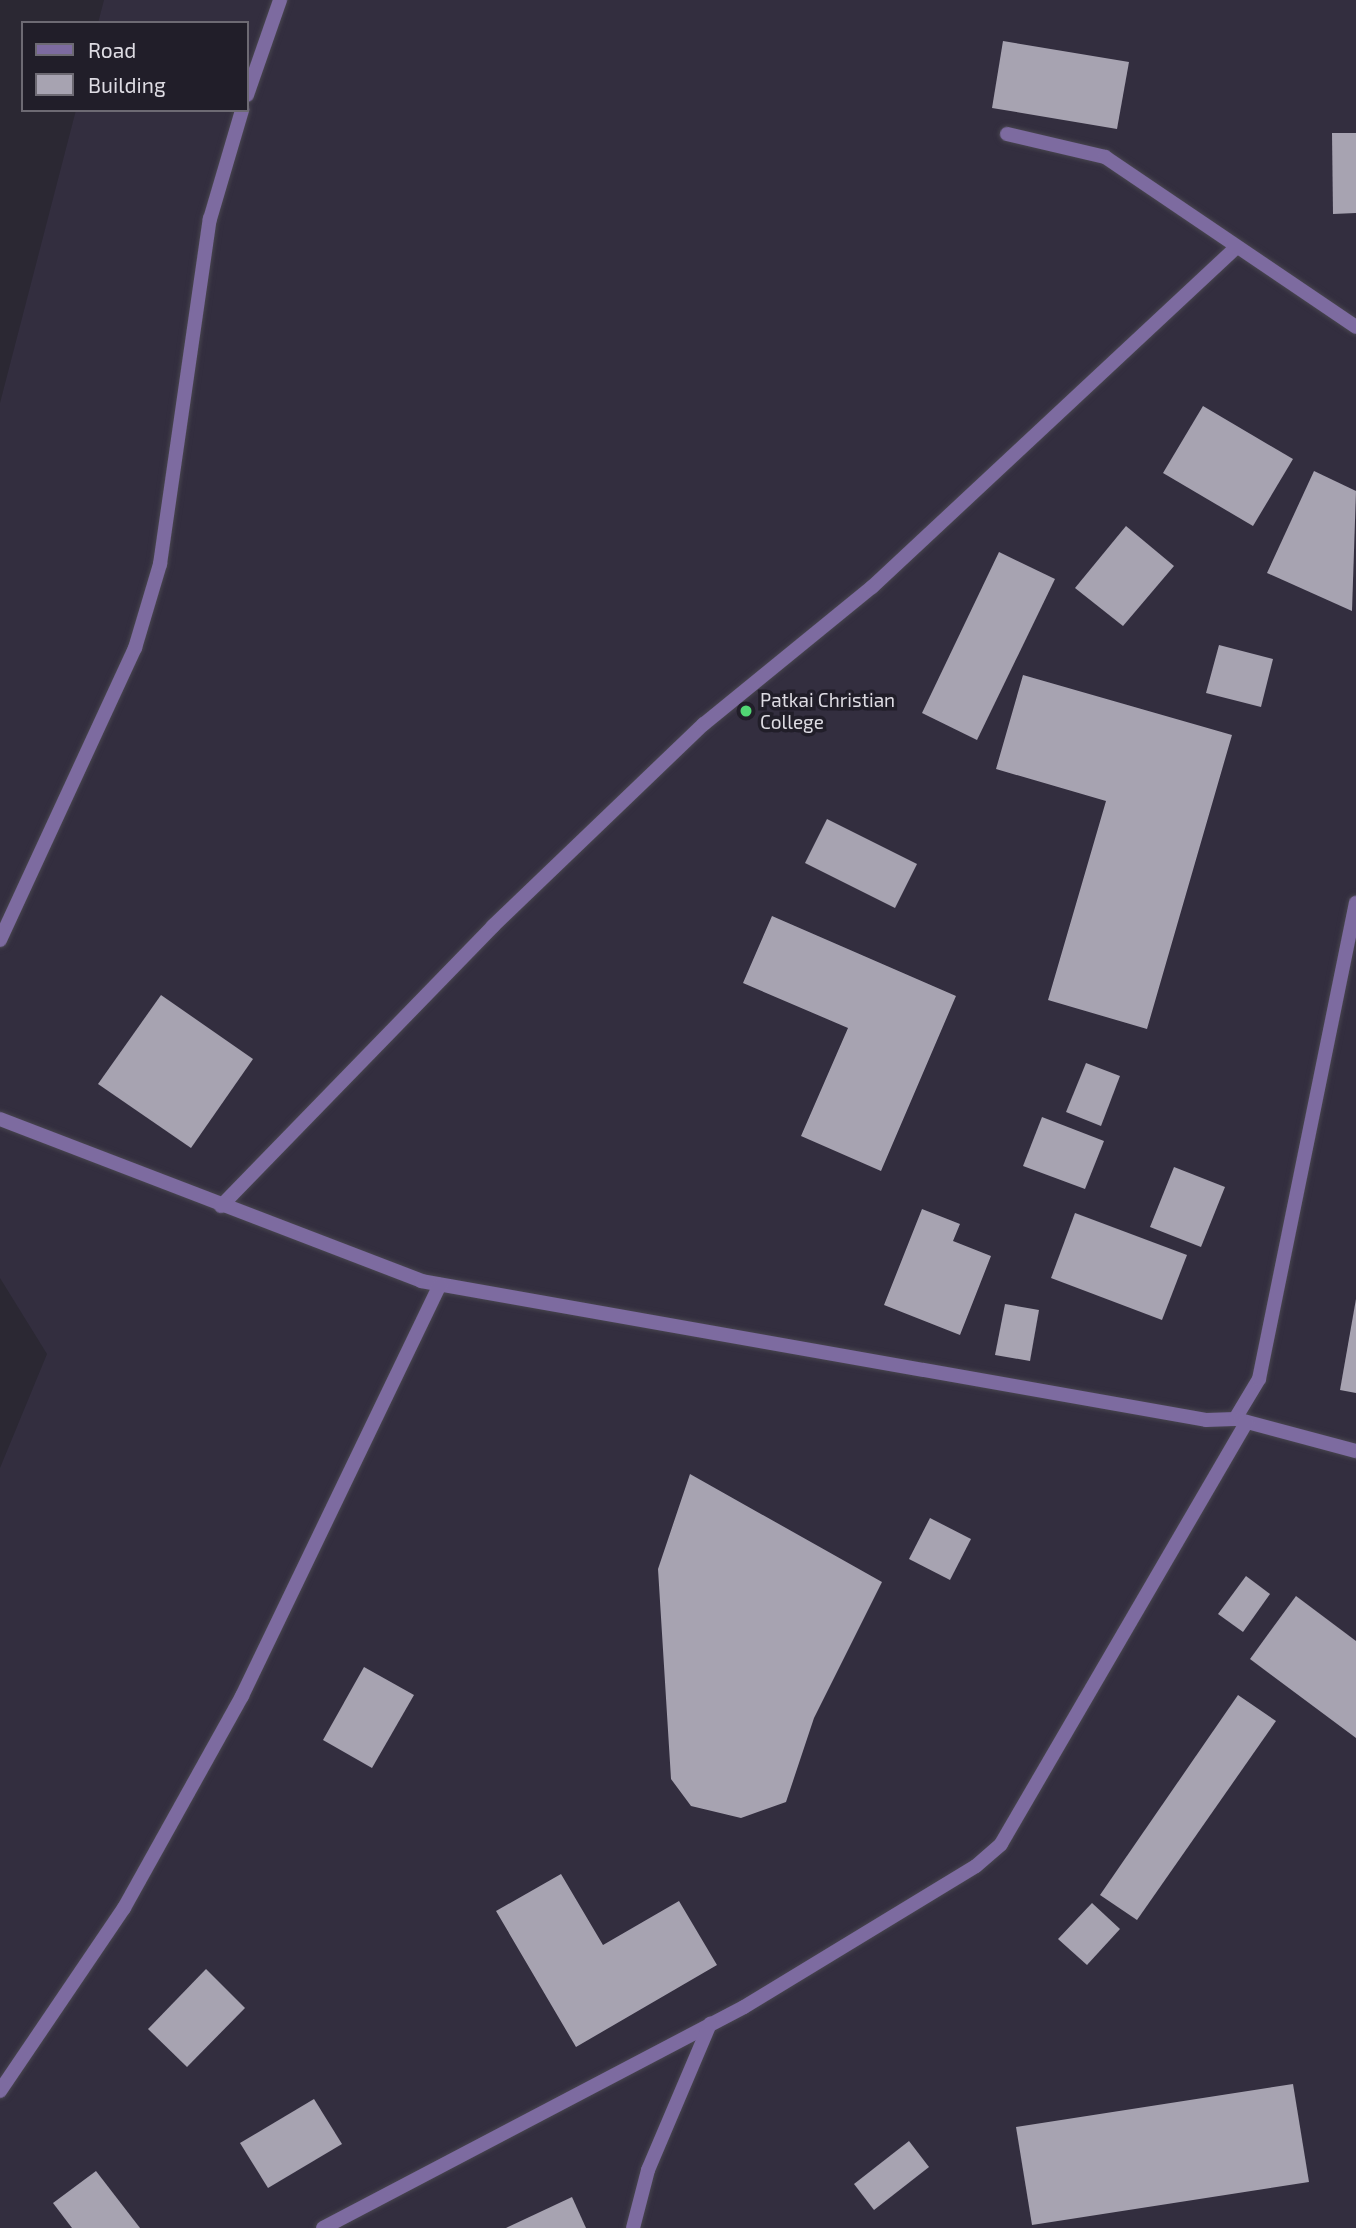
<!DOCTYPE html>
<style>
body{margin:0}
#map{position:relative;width:1356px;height:2228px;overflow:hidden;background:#2b2833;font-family:"Exo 2",sans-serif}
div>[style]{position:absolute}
.built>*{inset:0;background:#332e3f}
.building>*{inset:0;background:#a7a3b1}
.roads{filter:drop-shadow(0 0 2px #48454f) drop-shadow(0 0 2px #48454f)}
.service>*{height:14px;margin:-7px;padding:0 7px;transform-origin:7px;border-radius:7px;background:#7d6ba0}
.minor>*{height:14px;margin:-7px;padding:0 7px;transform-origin:7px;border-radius:7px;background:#7d6ba0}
.tertiary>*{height:14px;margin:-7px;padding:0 7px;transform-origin:7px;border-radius:7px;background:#7d6ba0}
.dots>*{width:19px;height:19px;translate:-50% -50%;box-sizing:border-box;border:4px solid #211e29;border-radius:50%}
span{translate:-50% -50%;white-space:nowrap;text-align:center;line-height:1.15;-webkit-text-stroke:7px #211e29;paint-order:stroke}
.poi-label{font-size:19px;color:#dedce3}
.left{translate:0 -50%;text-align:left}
.legend{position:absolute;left:21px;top:21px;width:228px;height:91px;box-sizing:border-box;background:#211e29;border:2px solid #6d6a73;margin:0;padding:9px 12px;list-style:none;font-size:21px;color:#dedce3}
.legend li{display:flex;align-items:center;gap:14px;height:35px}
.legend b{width:35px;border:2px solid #6d6a73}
</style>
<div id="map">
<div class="built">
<i style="clip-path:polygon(104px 0,1356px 0,1356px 2228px,0 2228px,0 1468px,47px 1354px,0 1278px,0 403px,76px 110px,247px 110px,247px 23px,98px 23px)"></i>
</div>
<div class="building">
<i style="clip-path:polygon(1003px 41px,1129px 62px,1117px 129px,992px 108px)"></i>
<i style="clip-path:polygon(1332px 133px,1356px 133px,1356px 213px,1333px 214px)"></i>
<i style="clip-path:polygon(1203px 406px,1293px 459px,1253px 526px,1163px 473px)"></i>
<i style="clip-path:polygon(1314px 471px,1356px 491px,1352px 611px,1267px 573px)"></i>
<i style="clip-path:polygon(1126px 526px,1174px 566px,1123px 626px,1075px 588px)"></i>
<i style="clip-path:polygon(999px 552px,1055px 579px,977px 740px,922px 713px)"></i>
<i style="clip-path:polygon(1219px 645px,1273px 659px,1261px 707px,1206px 693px)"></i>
<i style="clip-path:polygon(1023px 675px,1232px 735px,1147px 1029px,1048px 1000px,1106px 801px,996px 769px)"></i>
<i style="clip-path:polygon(827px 819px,917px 864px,895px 908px,805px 863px)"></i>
<i style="clip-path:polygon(772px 916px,956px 996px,881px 1171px,801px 1136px,848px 1028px,743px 983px)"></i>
<i style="clip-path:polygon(161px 995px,253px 1059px,191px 1148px,98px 1084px)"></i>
<i style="clip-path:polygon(1086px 1063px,1120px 1076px,1101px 1126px,1066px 1112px)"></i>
<i style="clip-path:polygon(1042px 1117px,1104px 1141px,1085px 1189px,1023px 1166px)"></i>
<i style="clip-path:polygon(1174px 1167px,1225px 1187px,1201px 1247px,1150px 1227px)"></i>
<i style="clip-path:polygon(922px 1209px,960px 1224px,953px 1241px,991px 1256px,960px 1335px,884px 1305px)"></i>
<i style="clip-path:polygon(1075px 1213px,1187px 1255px,1162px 1320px,1051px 1278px)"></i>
<i style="clip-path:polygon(1356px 1299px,1356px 1393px,1340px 1390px)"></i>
<i style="clip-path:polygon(1005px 1304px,1039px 1310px,1030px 1361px,995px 1355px)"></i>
<i style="clip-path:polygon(690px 1474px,882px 1582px,814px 1718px,786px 1802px,741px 1818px,691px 1806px,671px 1779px,658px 1569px)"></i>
<i style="clip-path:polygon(930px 1518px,971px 1539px,950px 1580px,909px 1559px)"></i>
<i style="clip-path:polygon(1246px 1576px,1270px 1594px,1243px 1632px,1218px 1614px)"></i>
<i style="clip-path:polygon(1296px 1596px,1356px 1641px,1356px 1738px,1250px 1659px)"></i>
<i style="clip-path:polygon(364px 1667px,414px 1695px,372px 1768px,323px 1740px)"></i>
<i style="clip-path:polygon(1238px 1695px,1276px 1721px,1137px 1920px,1100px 1895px)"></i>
<i style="clip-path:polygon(561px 1874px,603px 1945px,679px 1901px,717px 1965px,576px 2047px,496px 1911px)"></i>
<i style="clip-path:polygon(1092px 1903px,1120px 1929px,1087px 1965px,1058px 1939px)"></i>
<i style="clip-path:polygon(206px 1969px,245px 2008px,187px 2067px,148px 2029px)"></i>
<i style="clip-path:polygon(1293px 2084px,1309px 2182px,1032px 2225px,1016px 2127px)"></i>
<i style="clip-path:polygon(314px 2099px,342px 2144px,268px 2188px,240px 2143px)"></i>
<i style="clip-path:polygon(909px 2141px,929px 2167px,874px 2210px,854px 2184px)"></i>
<i style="clip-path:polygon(96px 2171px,140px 2228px,72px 2228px,53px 2203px)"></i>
<i style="clip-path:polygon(572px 2197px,586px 2228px,506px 2228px)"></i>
</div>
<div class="roads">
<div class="service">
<i style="left:221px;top:1206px;width:390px;rotate:-45.8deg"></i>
<i style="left:493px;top:926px;width:292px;rotate:-43.8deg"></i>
<i style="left:704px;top:724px;width:217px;rotate:-39.2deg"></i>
<i style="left:872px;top:587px;width:498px;rotate:-43deg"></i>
</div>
<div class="minor">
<i style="left:1007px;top:134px;width:101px;rotate:13.2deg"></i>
<i style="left:1105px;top:157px;width:303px;rotate:34.1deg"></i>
<i style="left:0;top:1119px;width:451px;rotate:21deg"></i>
<i style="left:421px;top:1281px;width:797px;rotate:10.04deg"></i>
<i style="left:1206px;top:1420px;width:29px;rotate:-2deg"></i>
<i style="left:1235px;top:1419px;width:47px;rotate:-59deg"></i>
<i style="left:1259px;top:1379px;width:486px;rotate:-78.5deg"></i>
<i style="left:1240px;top:1420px;width:120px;rotate:15deg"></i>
<i style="left:0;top:2091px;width:221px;rotate:-55.9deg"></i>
<i style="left:124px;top:1908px;width:243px;rotate:-60.9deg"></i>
<i style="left:242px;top:1696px;width:456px;rotate:-64.3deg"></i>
<i style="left:323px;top:2228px;width:475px;rotate:-27.7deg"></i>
<i style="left:744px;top:2007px;width:271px;rotate:-31.3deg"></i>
<i style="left:976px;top:1866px;width:33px;rotate:-41deg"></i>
<i style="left:1001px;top:1844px;width:488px;rotate:-59.8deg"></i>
<i style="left:633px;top:2228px;width:60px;rotate:-75.5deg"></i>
<i style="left:648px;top:2170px;width:159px;rotate:-67deg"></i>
</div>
<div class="tertiary">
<i style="left:247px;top:95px;width:101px;rotate:-70.8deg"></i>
<i style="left:0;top:940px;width:322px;rotate:-65.2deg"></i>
<i style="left:135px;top:648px;width:88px;rotate:-73.4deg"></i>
<i style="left:160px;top:564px;width:349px;rotate:-81.8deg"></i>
<i style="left:210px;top:219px;width:114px;rotate:-73.6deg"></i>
</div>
</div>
<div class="dots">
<i style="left:746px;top:711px;background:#51d674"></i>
</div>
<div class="poi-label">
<span class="left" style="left:760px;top:711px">Patkai Christian<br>College</span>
</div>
<ul class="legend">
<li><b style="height:9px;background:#7d6ba0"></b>Road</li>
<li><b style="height:19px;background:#a7a3b1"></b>Building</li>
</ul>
</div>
